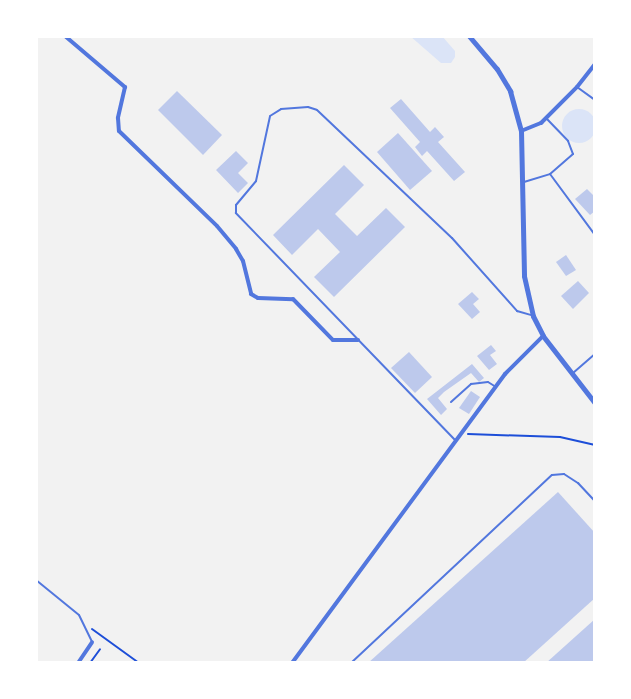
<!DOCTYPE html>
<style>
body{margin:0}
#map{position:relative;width:631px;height:699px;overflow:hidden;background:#f2f2f2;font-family:Helvetica,sans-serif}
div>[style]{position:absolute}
.green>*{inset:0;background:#dbe4f7}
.round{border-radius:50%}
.building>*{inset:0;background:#bdc9ec}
.path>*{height:2px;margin:-1px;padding:0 1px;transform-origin:1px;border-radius:1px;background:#1d4ed8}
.service>*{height:2px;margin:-1px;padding:0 1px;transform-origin:1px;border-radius:1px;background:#5277de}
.minor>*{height:4px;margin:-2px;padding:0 2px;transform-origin:2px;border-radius:2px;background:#5277de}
.tertiary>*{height:5px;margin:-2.5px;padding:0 2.5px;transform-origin:2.5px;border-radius:2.5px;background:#5277de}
span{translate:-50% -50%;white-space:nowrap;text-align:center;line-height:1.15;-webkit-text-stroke:4px #fff;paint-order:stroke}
.frame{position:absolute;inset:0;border:38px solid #fff;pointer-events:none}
</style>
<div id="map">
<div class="green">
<i style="clip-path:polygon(410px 36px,442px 36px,455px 51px,455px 57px,451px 63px,441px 63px)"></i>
<i class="round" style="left:562px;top:109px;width:34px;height:34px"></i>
</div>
<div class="building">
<i style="clip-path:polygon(177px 91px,222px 135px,203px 155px,158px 110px)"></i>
<i style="clip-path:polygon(401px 99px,430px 132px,435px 127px,444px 137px,438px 142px,465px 172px,454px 181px,427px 151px,422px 156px,415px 147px,420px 142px,390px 108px)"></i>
<i style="clip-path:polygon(398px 133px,432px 171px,410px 190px,377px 152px)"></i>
<i style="clip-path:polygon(236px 151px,248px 163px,238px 173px,248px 183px,238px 193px,216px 170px)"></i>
<i style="clip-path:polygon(344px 165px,364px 185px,335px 214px,357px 236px,386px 208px,405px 227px,334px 297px,314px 277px,340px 252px,318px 229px,292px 255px,273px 235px)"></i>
<i style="clip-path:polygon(587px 189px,595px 197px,595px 211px,590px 215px,575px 199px)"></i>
<i style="clip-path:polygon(566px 255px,576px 270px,566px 276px,556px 262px)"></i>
<i style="clip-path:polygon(578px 281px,589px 293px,573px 309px,561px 296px)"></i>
<i style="clip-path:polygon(472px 292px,479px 299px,473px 304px,480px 312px,472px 319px,458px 304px)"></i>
<i style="clip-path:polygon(491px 345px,496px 351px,490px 355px,497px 364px,489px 370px,477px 356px)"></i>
<i style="clip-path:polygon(409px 352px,432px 377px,415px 393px,391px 368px)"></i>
<i style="clip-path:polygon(472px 364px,484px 378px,479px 382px,471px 373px,444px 392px,438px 398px,447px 409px,441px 415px,427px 399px)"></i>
<i style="clip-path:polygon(471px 391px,480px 397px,469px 414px,459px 408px)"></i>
<i style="clip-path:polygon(558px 492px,595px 533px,595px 598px,523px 663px,368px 663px)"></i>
<i style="clip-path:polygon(595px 619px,595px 663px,546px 663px)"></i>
</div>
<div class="path">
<i style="left:468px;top:434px;width:92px;rotate:1.9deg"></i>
<i style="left:560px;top:437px;width:36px;rotate:13deg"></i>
<i style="left:92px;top:629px;width:58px;rotate:35.9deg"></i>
<i style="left:90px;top:663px;width:17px;rotate:-54deg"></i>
</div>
<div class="service">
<i style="left:577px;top:87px;width:22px;rotate:36deg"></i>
<i style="left:546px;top:118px;width:32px;rotate:46deg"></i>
<i style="left:568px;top:141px;width:14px;rotate:69deg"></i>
<i style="left:573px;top:154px;width:30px;rotate:139deg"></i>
<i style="left:524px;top:182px;width:27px;rotate:-17deg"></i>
<i style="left:550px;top:174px;width:76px;rotate:53.6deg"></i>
<i style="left:573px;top:373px;width:29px;rotate:-41deg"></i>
<i style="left:451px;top:402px;width:27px;rotate:-42deg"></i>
<i style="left:471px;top:384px;width:17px;rotate:-7deg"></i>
<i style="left:488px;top:382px;width:9px;rotate:32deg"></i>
<i style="left:456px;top:441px;width:317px;rotate:-134deg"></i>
<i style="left:236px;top:213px;width:8px;rotate:-90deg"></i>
<i style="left:236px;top:205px;width:31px;rotate:-50deg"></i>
<i style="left:256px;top:181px;width:66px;rotate:-77.8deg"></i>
<i style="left:270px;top:116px;width:13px;rotate:-32deg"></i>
<i style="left:281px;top:109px;width:27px;rotate:-4deg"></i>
<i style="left:308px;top:107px;width:9px;rotate:18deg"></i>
<i style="left:317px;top:110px;width:186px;rotate:43.5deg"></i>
<i style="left:452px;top:238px;width:98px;rotate:48.3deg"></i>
<i style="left:517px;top:311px;width:15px;rotate:16deg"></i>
<i style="left:36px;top:580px;width:55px;rotate:39.1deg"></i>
<i style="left:79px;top:615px;width:30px;rotate:64deg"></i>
<i style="left:351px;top:663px;width:275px;rotate:-43.1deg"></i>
<i style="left:552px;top:475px;width:12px;rotate:-5deg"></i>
<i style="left:564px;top:474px;width:17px;rotate:33deg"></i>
<i style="left:578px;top:483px;width:25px;rotate:47deg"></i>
</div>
<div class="minor">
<i style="left:65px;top:36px;width:79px;rotate:40.4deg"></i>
<i style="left:125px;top:87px;width:32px;rotate:103deg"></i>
<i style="left:118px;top:118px;width:13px;rotate:86deg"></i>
<i style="left:119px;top:131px;width:136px;rotate:44.1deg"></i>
<i style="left:217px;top:226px;width:30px;rotate:50deg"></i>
<i style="left:236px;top:249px;width:14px;rotate:60deg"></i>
<i style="left:243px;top:261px;width:34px;rotate:76deg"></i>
<i style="left:251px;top:294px;width:8px;rotate:30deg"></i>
<i style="left:258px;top:298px;width:35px;rotate:2deg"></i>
<i style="left:293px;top:299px;width:57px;rotate:45.7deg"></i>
<i style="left:333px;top:340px;width:25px"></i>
<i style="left:521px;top:131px;width:22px;rotate:-22deg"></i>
<i style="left:541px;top:123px;width:51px;rotate:-45deg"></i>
<i style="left:577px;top:87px;width:29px;rotate:-52deg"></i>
<i style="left:78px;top:663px;width:25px;rotate:-56deg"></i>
<i style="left:292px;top:663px;width:359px;rotate:-53.6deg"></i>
<i style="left:505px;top:374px;width:54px;rotate:-45deg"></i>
</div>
<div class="tertiary">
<i style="left:469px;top:36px;width:43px;rotate:49.7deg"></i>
<i style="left:497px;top:69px;width:26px;rotate:59deg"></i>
<i style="left:510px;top:91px;width:41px;rotate:74.6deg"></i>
<i style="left:521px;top:131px;width:145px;rotate:88.8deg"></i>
<i style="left:524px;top:276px;width:41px;rotate:77.3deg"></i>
<i style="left:533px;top:316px;width:22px;rotate:63deg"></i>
<i style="left:543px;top:336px;width:85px;rotate:52.2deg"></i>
</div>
<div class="frame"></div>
</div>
